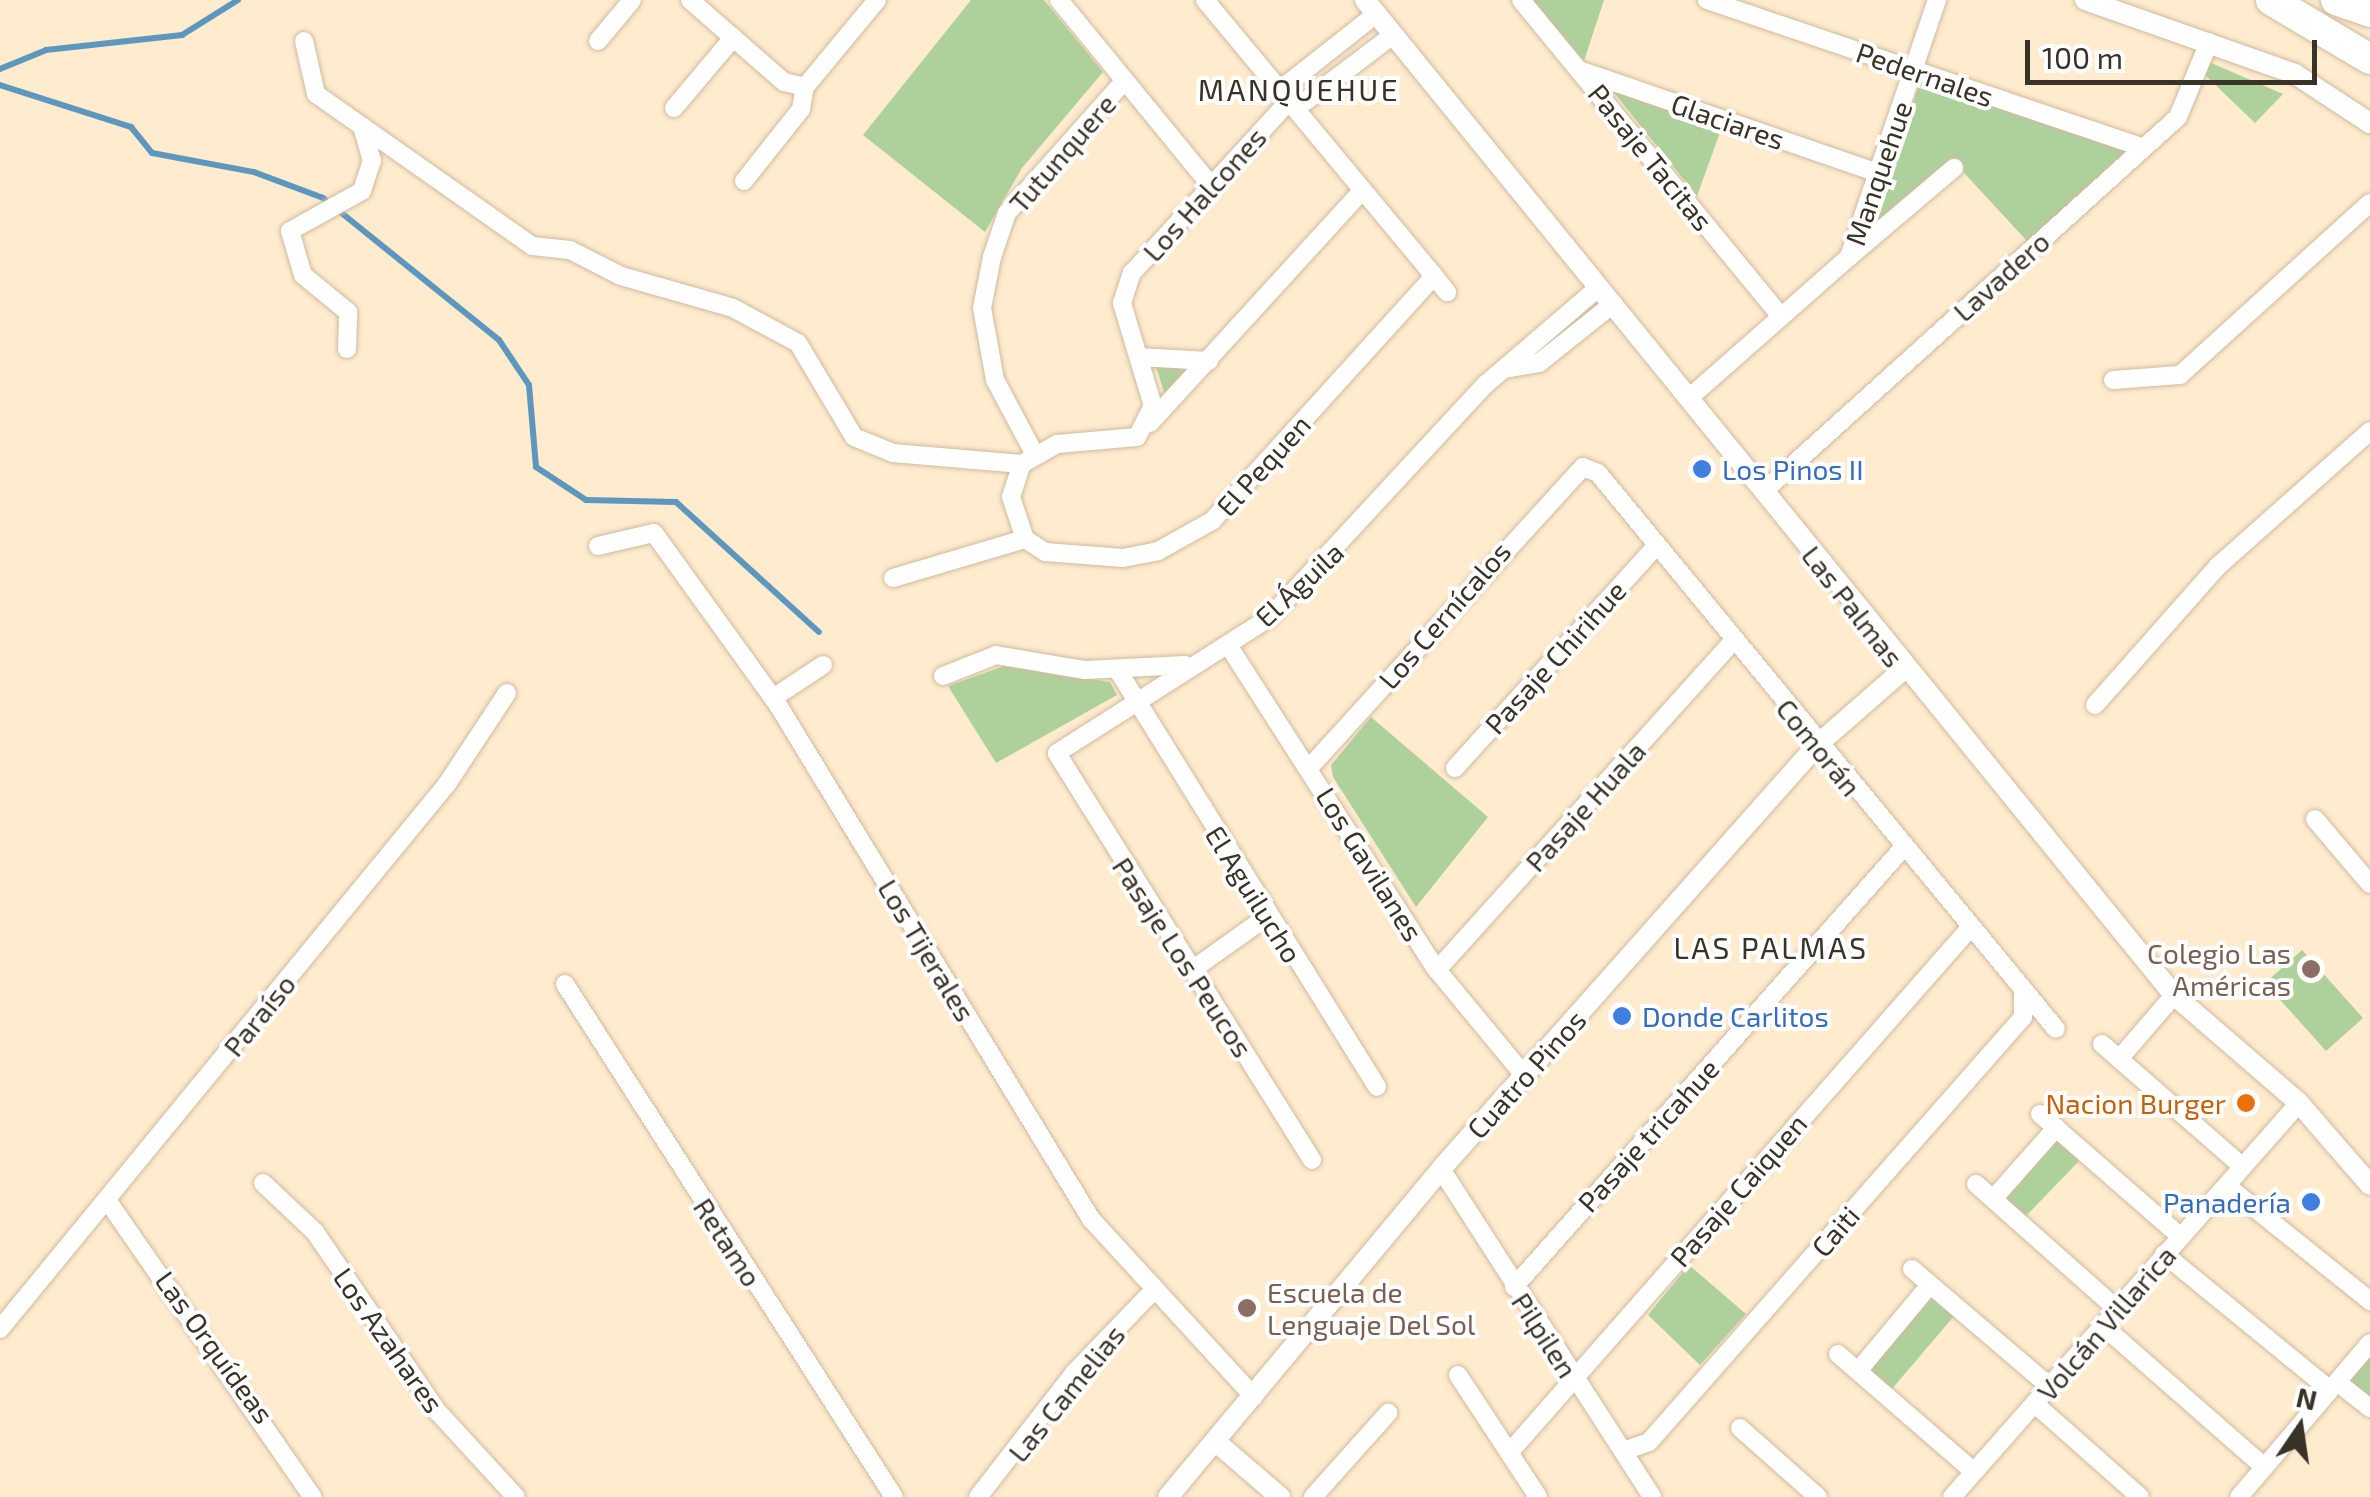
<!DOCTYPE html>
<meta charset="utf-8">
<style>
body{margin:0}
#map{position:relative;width:2370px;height:1497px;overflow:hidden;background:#ffebce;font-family:"Exo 2",sans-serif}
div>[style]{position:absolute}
.green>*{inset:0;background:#aed19c}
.stream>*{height:6px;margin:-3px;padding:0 3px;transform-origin:3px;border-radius:3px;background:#5d97be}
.roads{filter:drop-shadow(0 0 2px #cfbba0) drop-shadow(0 0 2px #cfbba0)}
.minor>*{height:18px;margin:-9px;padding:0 9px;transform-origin:9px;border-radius:9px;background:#fff}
.tertiary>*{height:20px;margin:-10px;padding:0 10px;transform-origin:10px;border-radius:10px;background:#fff}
.motorway>*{height:30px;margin:-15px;padding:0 15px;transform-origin:15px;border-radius:15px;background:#fff}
.dots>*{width:28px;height:28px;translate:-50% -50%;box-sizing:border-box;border:5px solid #fff;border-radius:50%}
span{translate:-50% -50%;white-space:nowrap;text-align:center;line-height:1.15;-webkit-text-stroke:8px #fff;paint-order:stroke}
.street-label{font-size:28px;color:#393227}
.shop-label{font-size:28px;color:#366cbe}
.left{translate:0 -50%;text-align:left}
.right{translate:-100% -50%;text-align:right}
.education-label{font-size:28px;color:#785e54}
.food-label{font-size:28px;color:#c56008}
.neighbourhood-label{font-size:30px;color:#393227;letter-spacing:2.5px}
.north{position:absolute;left:2250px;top:1377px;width:100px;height:100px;-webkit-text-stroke:8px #fff;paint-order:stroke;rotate:13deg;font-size:28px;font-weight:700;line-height:40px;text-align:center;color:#393227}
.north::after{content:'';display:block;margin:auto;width:35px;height:45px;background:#393227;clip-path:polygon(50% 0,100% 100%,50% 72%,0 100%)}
.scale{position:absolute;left:2025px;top:40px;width:292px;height:45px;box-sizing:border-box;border:5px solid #393227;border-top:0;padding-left:12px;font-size:30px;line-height:35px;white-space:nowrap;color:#393227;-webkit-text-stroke:8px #fff;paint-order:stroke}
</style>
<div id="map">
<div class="green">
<i style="clip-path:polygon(971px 0,1044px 0,1103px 72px,1022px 168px,985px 232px,863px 135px)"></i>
<i style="clip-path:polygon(1532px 0,1604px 0,1584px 61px)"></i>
<i style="clip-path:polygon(2209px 62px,2283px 94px,2255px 123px,2204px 74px)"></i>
<i style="clip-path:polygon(1920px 82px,2127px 150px,2028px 242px,1952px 160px,1868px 239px)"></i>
<i style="clip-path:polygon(1611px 89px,1722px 127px,1697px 196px)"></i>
<i style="clip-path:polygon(1156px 366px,1196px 369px,1166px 399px)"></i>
<i style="clip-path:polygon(1004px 666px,1110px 682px,1117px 695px,996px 763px,948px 686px)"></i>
<i style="clip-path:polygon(1371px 717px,1488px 817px,1416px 907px,1333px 777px,1331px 765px)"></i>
<i style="clip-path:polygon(2302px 950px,2363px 1018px,2326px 1051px,2265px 983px)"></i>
<i style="clip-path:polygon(2055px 1130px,2080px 1160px,2025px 1217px,1997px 1194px)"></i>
<i style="clip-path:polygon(1689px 1265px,1746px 1314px,1700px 1365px,1648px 1315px)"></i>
<i style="clip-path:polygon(1931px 1295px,1955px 1315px,1891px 1390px,1865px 1370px)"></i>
<i style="clip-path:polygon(2370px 1355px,2370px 1398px,2348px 1379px)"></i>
</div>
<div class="stream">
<i style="left:0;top:69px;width:50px;rotate:-22.4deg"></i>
<i style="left:46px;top:50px;width:137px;rotate:-6.3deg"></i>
<i style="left:182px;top:35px;width:66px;rotate:-32deg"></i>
<i style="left:0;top:85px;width:138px;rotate:17.8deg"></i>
<i style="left:131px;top:127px;width:33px;rotate:51deg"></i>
<i style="left:152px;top:153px;width:104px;rotate:10.6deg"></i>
<i style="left:254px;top:172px;width:74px;rotate:20.6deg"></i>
<i style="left:323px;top:198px;width:226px;rotate:38.9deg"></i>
<i style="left:499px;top:340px;width:54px;rotate:56.3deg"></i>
<i style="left:529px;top:385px;width:82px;rotate:85.1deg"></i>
<i style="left:536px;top:467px;width:60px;rotate:33.4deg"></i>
<i style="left:586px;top:500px;width:90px;rotate:1.3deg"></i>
<i style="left:676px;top:502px;width:193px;rotate:42.3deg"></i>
</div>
<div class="roads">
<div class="minor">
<i style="left:690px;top:0;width:125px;rotate:41.1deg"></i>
<i style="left:784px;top:82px;width:22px;rotate:13deg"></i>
<i style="left:1059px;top:0;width:242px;rotate:50.7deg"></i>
<i style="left:1205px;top:0;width:359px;rotate:50.3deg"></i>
<i style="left:1521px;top:0;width:408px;rotate:50.6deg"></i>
<i style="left:1707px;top:0;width:460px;rotate:18.7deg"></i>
<i style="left:304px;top:41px;width:54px;rotate:77.2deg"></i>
<i style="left:316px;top:94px;width:264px;rotate:35.1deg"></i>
<i style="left:532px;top:246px;width:38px;rotate:6deg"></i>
<i style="left:570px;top:250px;width:57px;rotate:27deg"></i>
<i style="left:621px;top:276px;width:116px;rotate:15.9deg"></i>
<i style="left:733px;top:308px;width:74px;rotate:28.3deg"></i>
<i style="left:798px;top:343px;width:109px;rotate:59.2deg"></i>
<i style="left:854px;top:437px;width:42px;rotate:22.3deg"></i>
<i style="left:893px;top:453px;width:129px;rotate:4.9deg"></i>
<i style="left:598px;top:41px;width:53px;rotate:-50.3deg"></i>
<i style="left:1579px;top:70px;width:314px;rotate:19deg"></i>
<i style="left:805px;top:87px;width:113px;rotate:-50.4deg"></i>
<i style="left:1289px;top:101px;width:17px"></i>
<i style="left:1306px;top:101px;width:109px;rotate:-37.2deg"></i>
<i style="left:674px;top:108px;width:92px;rotate:-49.9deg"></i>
<i style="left:744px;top:181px;width:92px;rotate:-51.6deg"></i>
<i style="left:801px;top:109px;width:22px;rotate:-80deg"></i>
<i style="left:1849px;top:257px;width:138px;rotate:-40.3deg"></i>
<i style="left:347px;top:349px;width:37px;rotate:-88deg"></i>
<i style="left:348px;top:312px;width:58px;rotate:-140.6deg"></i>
<i style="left:303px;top:275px;width:46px;rotate:-106.5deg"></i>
<i style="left:290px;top:231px;width:82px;rotate:-29.1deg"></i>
<i style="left:362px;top:191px;width:32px;rotate:-72deg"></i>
<i style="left:372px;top:161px;width:35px;rotate:-106deg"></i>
<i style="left:1139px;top:357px;width:70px;rotate:3.3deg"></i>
<i style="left:1505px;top:369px;width:35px;rotate:-10deg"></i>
<i style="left:1539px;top:363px;width:95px;rotate:-38.6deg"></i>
<i style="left:2113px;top:380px;width:67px;rotate:-4.3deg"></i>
<i style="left:2180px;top:375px;width:256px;rotate:-42.2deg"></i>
<i style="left:1689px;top:398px;width:213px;rotate:-41.4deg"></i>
<i style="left:1849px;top:257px;width:272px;rotate:-71.1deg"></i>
<i style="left:1150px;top:423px;width:314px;rotate:-47.6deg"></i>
<i style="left:1034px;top:453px;width:83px;rotate:-118.1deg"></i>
<i style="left:995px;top:380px;width:73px;rotate:-100.2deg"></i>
<i style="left:982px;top:308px;width:52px;rotate:-78.9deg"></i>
<i style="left:992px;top:257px;width:46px;rotate:-71.2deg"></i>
<i style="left:1007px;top:213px;width:176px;rotate:-48.4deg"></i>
<i style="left:1764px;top:491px;width:558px;rotate:-42.09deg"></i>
<i style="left:2178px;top:117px;width:81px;rotate:-67.5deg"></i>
<i style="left:1025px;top:539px;width:44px;rotate:-108.4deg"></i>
<i style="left:1011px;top:497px;width:35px;rotate:-72deg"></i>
<i style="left:1022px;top:464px;width:40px;rotate:-29.7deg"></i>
<i style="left:1057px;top:444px;width:80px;rotate:-5deg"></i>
<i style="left:1137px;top:437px;width:35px;rotate:-63deg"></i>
<i style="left:1153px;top:406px;width:108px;rotate:-106.8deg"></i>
<i style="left:1122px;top:303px;width:32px;rotate:-72deg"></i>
<i style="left:1132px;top:273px;width:233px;rotate:-47.6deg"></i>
<i style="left:1289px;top:101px;width:19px;rotate:-87deg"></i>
<i style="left:1290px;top:82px;width:110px;rotate:-38.3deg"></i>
<i style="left:1025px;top:539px;width:24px;rotate:33deg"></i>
<i style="left:1045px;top:552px;width:78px;rotate:4.4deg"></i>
<i style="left:1123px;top:558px;width:36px;rotate:-11deg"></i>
<i style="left:1158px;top:551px;width:62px;rotate:-29.1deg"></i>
<i style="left:1212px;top:521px;width:331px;rotate:-47.8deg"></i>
<i style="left:1434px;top:276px;width:21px;rotate:51deg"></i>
<i style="left:598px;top:546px;width:57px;rotate:-13.1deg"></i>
<i style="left:654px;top:533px;width:212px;rotate:54.2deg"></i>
<i style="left:778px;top:705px;width:602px;rotate:58.66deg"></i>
<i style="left:1091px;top:1219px;width:241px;rotate:47.5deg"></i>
<i style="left:893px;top:578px;width:138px;rotate:-16.5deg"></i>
<i style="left:1228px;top:645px;width:386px;rotate:57.3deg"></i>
<i style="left:1437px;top:970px;width:136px;rotate:50.4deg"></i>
<i style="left:1117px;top:669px;width:492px;rotate:58.1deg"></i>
<i style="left:943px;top:676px;width:57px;rotate:-21.6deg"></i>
<i style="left:996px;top:655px;width:90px;rotate:9.6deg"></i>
<i style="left:1085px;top:670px;width:100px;rotate:-2.9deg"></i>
<i style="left:773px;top:698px;width:60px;rotate:-33.4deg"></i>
<i style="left:2095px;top:705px;width:186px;rotate:-48.5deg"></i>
<i style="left:2218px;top:566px;width:203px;rotate:-41.6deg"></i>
<i style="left:1309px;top:768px;width:407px;rotate:-47.7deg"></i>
<i style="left:1583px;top:467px;width:16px;rotate:22deg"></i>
<i style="left:1598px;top:473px;width:720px;rotate:50.52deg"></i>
<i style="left:1455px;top:768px;width:299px;rotate:-47.8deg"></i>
<i style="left:2315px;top:819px;width:85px;rotate:49.8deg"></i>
<i style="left:1192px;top:970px;width:95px;rotate:-35.5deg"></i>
<i style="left:1437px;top:970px;width:443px;rotate:-48deg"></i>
<i style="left:565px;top:984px;width:609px;rotate:57.33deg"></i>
<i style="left:2102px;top:1044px;width:187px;rotate:41.1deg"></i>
<i style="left:2119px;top:1059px;width:84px;rotate:-49.3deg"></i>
<i style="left:2040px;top:1114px;width:187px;rotate:41.1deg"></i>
<i style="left:1312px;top:1160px;width:480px;rotate:-122.1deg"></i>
<i style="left:1057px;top:753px;width:251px;rotate:-32.5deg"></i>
<i style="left:1269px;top:618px;width:319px;rotate:-47.2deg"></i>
<i style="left:1486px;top:384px;width:149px;rotate:-40.6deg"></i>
<i style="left:1441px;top:1169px;width:390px;rotate:57.2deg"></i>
<i style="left:263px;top:1183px;width:71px;rotate:43.3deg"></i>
<i style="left:315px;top:1232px;width:218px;rotate:55.7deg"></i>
<i style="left:438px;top:1412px;width:115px;rotate:47.5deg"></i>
<i style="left:1976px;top:1184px;width:188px;rotate:41.6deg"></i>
<i style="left:2227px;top:1186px;width:184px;rotate:38.8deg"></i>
<i style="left:1994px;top:1198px;width:94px;rotate:-48.5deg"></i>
<i style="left:107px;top:1200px;width:361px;rotate:55.3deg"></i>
<i style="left:2164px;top:1254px;width:213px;rotate:39.3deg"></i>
<i style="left:1912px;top:1269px;width:182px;rotate:40.5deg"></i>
<i style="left:1514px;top:1287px;width:585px;rotate:-48.46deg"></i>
<i style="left:2102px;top:1325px;width:215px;rotate:41.2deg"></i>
<i style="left:0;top:1329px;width:705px;rotate:-50.64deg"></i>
<i style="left:447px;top:784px;width:109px;rotate:-56.6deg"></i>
<i style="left:1838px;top:1354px;width:180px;rotate:40.9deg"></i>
<i style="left:1858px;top:1371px;width:112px;rotate:-50.1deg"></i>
<i style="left:1458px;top:1375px;width:146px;rotate:56.7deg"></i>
<i style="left:2337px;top:1382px;width:42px;rotate:38.2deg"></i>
<i style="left:2035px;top:1404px;width:140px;rotate:41.5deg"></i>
<i style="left:1740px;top:1428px;width:104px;rotate:41.5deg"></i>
<i style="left:1626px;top:1450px;width:24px;rotate:-19deg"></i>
<i style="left:1649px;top:1442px;width:566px;rotate:-48.65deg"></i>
<i style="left:2023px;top:1017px;width:23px;rotate:-90deg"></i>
<i style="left:1509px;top:1453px;width:697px;rotate:-48.72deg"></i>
<i style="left:978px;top:1497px;width:158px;rotate:-52.2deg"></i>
<i style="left:1075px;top:1372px;width:114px;rotate:-46.1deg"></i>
<i style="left:1313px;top:1497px;width:113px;rotate:-48.2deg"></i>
<i style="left:1952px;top:1497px;width:525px;rotate:-48.63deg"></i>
<i style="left:2239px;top:1497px;width:202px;rotate:-49.6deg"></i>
</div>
<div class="tertiary">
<i style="left:1365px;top:0;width:1282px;rotate:50.89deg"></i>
<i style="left:2174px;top:995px;width:165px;rotate:40.8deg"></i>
<i style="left:2299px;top:1103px;width:108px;rotate:49.1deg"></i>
<i style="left:2085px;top:0;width:223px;rotate:19.4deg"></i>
<i style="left:2295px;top:74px;width:90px;rotate:33.2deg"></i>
<i style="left:1215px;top:1441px;width:86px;rotate:40.7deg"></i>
<i style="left:1168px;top:1497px;width:427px;rotate:-50.2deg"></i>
<i style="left:1441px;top:1169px;width:567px;rotate:-48.43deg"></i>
<i style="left:1817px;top:745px;width:114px;rotate:-41.1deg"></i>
</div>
<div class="motorway">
<i style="left:2271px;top:0;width:115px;rotate:30.8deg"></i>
<i style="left:2336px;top:0;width:36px;rotate:19deg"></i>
</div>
</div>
<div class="dots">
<i style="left:1702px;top:469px;background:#3f7fe0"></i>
<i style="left:2311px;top:969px;background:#8d6e63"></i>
<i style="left:1622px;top:1016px;background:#3f7fe0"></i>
<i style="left:2246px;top:1103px;background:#e8710a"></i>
<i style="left:2311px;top:1202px;background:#3f7fe0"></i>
<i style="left:1247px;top:1308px;background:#8d6e63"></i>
</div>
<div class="street-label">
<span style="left:1925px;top:74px;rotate:19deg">Pedernales</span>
<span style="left:1728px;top:121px;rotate:19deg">Glaciares</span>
<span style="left:1062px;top:153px;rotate:-49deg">Tutunquere</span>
<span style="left:1651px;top:157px;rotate:51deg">Pasaje Tacitas</span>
<span style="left:1878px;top:173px;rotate:-71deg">Manquehue</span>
<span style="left:1204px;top:194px;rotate:-48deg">Los Halcones</span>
<span style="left:2001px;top:276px;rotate:-42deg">Lavadero</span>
<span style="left:1263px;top:465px;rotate:-48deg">El Pequen</span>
<span style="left:1299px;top:584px;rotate:-43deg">El Águila</span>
<span style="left:1853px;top:606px;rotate:52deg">Las Palmas</span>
<span style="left:1444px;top:615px;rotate:-49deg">Los Cernícalos</span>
<span style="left:1555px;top:657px;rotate:-48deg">Pasaje Chirihue</span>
<span style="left:1819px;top:747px;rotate:51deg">Comorán</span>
<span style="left:1585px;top:806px;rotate:-48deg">Pasaje Huala</span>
<span style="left:1370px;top:864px;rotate:58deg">Los Gavilanes</span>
<span style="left:1254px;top:894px;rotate:58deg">El Aguilucho</span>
<span style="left:927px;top:950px;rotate:59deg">Los Tijerales</span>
<span style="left:1183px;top:957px;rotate:57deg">Pasaje Los Peucos</span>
<span style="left:259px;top:1015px;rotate:-51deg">Paraíso</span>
<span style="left:1526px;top:1074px;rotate:-48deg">Cuatro Pinos</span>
<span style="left:1648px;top:1135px;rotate:-48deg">Pasaje tricahue</span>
<span style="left:1738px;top:1190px;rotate:-49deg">Pasaje Caiquen</span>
<span style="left:1835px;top:1231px;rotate:-49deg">Caiti</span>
<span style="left:728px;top:1242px;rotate:57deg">Retamo</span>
<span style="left:2106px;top:1323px;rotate:-49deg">Volcán Villarica</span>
<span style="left:1545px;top:1335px;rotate:57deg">Pilpilen</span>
<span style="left:389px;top:1340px;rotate:55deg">Los Azahares</span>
<span style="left:215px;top:1347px;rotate:54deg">Las Orquídeas</span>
<span style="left:1066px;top:1393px;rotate:-51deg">Las Camelias</span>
</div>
<div class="shop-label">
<span class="left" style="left:1722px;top:469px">Los Pinos II</span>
<span class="left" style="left:1642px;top:1016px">Donde Carlitos</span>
<span class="right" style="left:2291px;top:1202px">Panadería</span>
</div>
<div class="education-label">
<span class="right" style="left:2291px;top:969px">Colegio Las<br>Américas</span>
<span class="left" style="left:1267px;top:1308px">Escuela de<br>Lenguaje Del Sol</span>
</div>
<div class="food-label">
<span class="right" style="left:2226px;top:1103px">Nacion Burger</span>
</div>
<div class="neighbourhood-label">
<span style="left:1299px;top:89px">MANQUEHUE</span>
<span style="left:1771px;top:947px">LAS PALMAS</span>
</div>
<div class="north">N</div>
<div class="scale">100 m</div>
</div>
